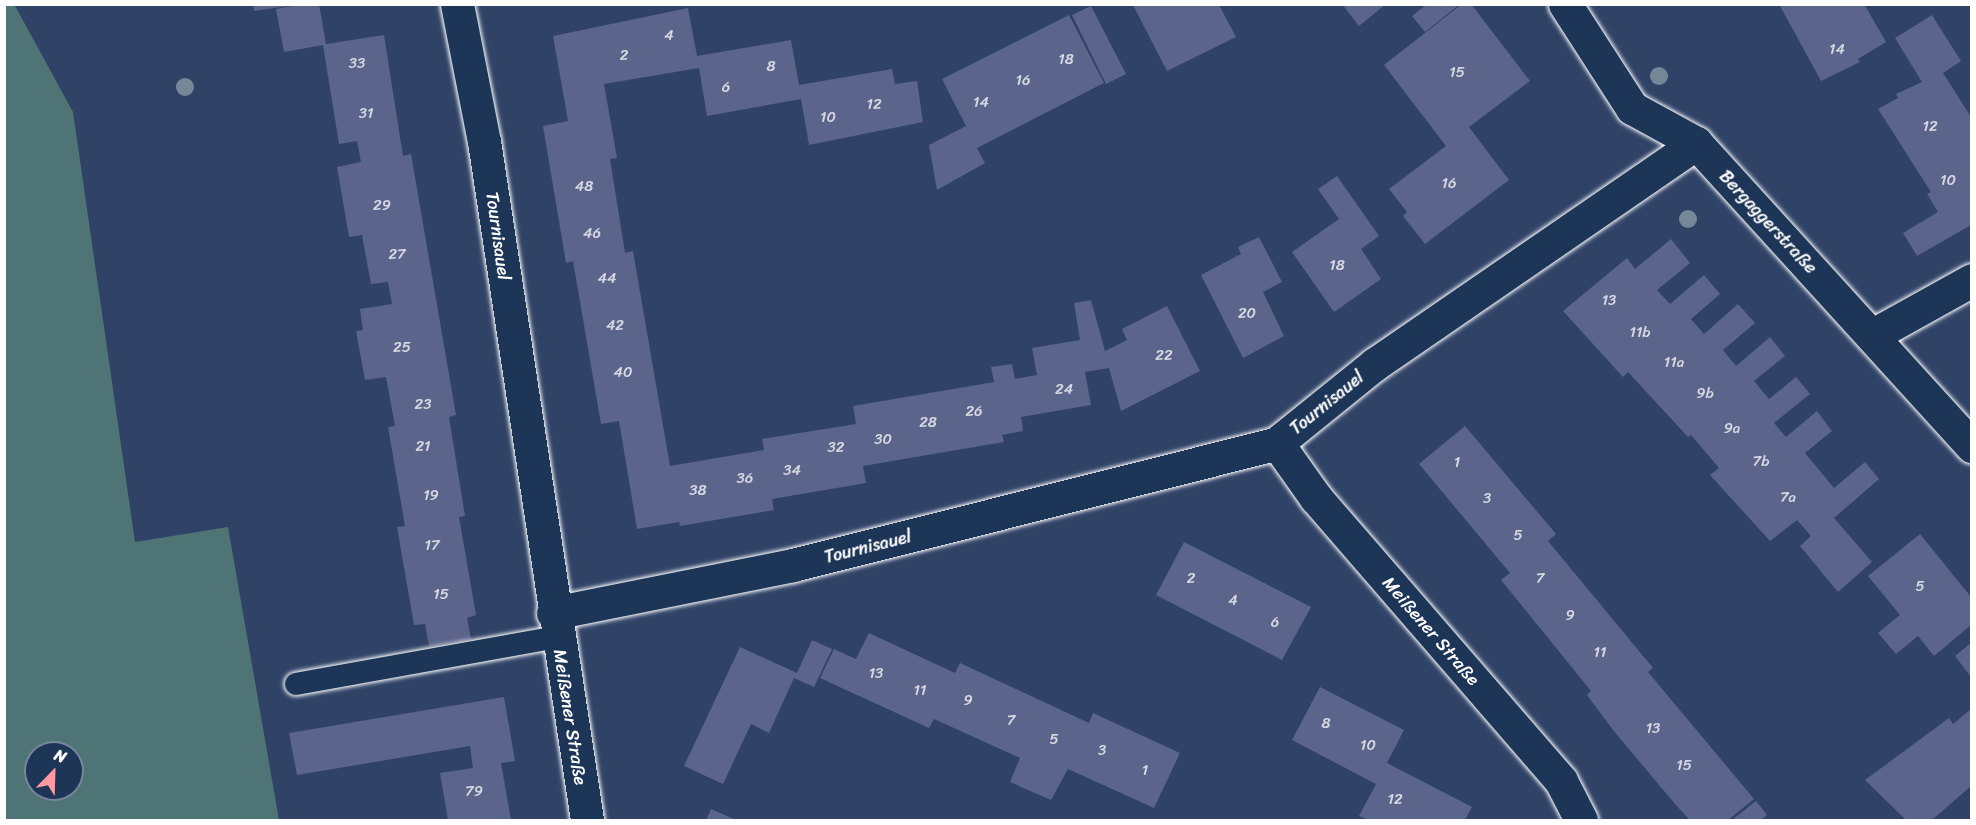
<!DOCTYPE html>
<meta charset="utf-8">
<style>
body{margin:0}
#map{position:relative;width:1976px;height:825px;overflow:hidden;background:#304367;font-family:Sriracha,sans-serif}
div>[style]{position:absolute}
.green>*{inset:0;background:#4f7476}
.building>*{inset:0;background:#5b648b}
.roads{filter:drop-shadow(0 0 2px #fff) drop-shadow(0 0 2px #fff)}
.service>*{height:22px;margin:-11px;padding:0 11px;transform-origin:11px;border-radius:11px;background:#1d3557}
.minor>*{height:33px;margin:-16.5px;padding:0 16.5px;transform-origin:16.5px;border-radius:16.5px;background:#1d3557}
.trees>*{width:18px;height:18px;margin:-9px;border-radius:50%;background:#768898}
span{translate:-50% -50%;white-space:nowrap;text-align:center;line-height:1.15;-webkit-text-stroke:4.5px #1d3557;paint-order:stroke}
.number-label{font-size:15px;color:#d6d8e2}
.number-label span{-webkit-text-stroke-width:0}
.street-label{font-size:18px;color:#fff}
.frame{position:absolute;inset:0;border:6px solid #fff;pointer-events:none}
.north{position:absolute;left:24px;top:741px;width:60px;height:60px;box-sizing:border-box;background:#1d3557;border:2px solid #77869a;border-radius:50%;rotate:23deg;font-size:16px;font-weight:700;line-height:24px;text-align:center;color:#fff}
.north::after{content:'';display:block;margin:auto;width:21px;height:27px;background:#ff9aa2;clip-path:polygon(50% 0,100% 100%,50% 72%,0 100%)}
</style>
<div id="map">
<div class="green">
<i style="clip-path:polygon(evenodd,14px 4px,73px 112px,135px 542px,228px 527px,279px 820px,5px 820px,4px 5px,14px 4px,36px 753px,72px 753px,72px 789px,36px 789px,36px 753px)"></i>
</div>
<div class="building">
<i style="clip-path:polygon(253px 4px,288px 4px,288px 6px,254px 11px)"></i>
<i style="clip-path:polygon(303px 4px,319px 4px,326px 44px,384px 35px,403px 156px,411px 154px,456px 415px,449px 417px,465px 516px,459px 517px,476px 615px,467px 618px,471px 639px,429px 646px,425px 624px,414px 625px,397px 527px,405px 526px,388px 427px,395px 426px,386px 377px,365px 380px,356px 331px,363px 330px,360px 309px,392px 304px,388px 282px,371px 284px,362px 235px,349px 237px,337px 167px,361px 162px,357px 141px,339px 144px,323px 45px,284px 52px,276px 9px)"></i>
<i style="clip-path:polygon(1342px 4px,1386px 4px,1359px 26px)"></i>
<i style="clip-path:polygon(1427px 4px,1460px 4px,1425px 32px,1412px 16px)"></i>
<i style="clip-path:polygon(1462px 4px,1471px 4px,1530px 81px,1469px 127px,1509px 180px,1425px 244px,1403px 216px,1407px 212px,1389px 189px,1446px 146px,1384px 65px)"></i>
<i style="clip-path:polygon(1779px 4px,1864px 4px,1886px 42px,1858px 59px,1860px 62px,1821px 81px)"></i>
<i style="clip-path:polygon(1133px 5px,1219px 5px,1236px 37px,1167px 71px)"></i>
<i style="clip-path:polygon(1091px 6px,1126px 74px,1106px 84px,1072px 15px)"></i>
<i style="clip-path:polygon(688px 8px,697px 56px,791px 40px,799px 85px,892px 69px,895px 84px,917px 81px,923px 122px,809px 145px,801px 99px,707px 116px,699px 68px,604px 84px,617px 158px,610px 159px,625px 253px,633px 251px,670px 466px,764px 450px,762px 439px,856px 424px,853px 406px,994px 382px,991px 367px,1012px 364px,1015px 379px,1037px 375px,1032px 348px,1080px 340px,1074px 303px,1091px 300px,1105px 351px,1127px 340px,1122px 329px,1167px 306px,1200px 371px,1121px 411px,1109px 368px,1085px 372px,1091px 405px,1021px 417px,1023px 431px,1002px 435px,1004px 442px,863px 466px,866px 483px,772px 499px,774px 510px,680px 526px,679px 522px,637px 529px,619px 421px,601px 424px,573px 261px,566px 263px,543px 126px,568px 121px,553px 36px)"></i>
<i style="clip-path:polygon(1069px 15px,1104px 83px,977px 148px,985px 163px,937px 190px,929px 145px,966px 126px,942px 79px)"></i>
<i style="clip-path:polygon(1932px 15px,1961px 61px,1943px 73px,1971px 117px,1971px 225px,1917px 256px,1903px 233px,1938px 212px,1927px 194px,1931px 192px,1878px 109px,1898px 98px,1896px 94px,1922px 82px,1895px 38px)"></i>
<i style="clip-path:polygon(1337px 176px,1379px 236px,1361px 249px,1381px 279px,1334px 312px,1292px 252px,1339px 219px,1318px 189px)"></i>
<i style="clip-path:polygon(1259px 237px,1282px 282px,1263px 292px,1284px 336px,1243px 358px,1201px 275px,1241px 254px,1238px 247px)"></i>
<i style="clip-path:polygon(1671px 239px,1690px 263px,1657px 290px,1670px 304px,1704px 275px,1720px 294px,1691px 319px,1704px 334px,1738px 304px,1755px 323px,1723px 350px,1736px 366px,1770px 337px,1785px 356px,1754px 381px,1769px 399px,1796px 377px,1810px 394px,1774px 423px,1786px 437px,1817px 411px,1832px 431px,1805px 453px,1834px 488px,1865px 462px,1879px 479px,1834px 518px,1872px 562px,1838px 592px,1800px 546px,1811px 536px,1797px 520px,1770px 541px,1710px 475px,1719px 468px,1691px 435px,1688px 437px,1628px 372px,1623px 377px,1563px 311px,1627px 258px,1635px 269px)"></i>
<i style="clip-path:polygon(1465px 426px,1556px 534px,1548px 541px,1653px 668px,1648px 672px,1754px 799px,1728px 820px,1690px 820px,1675px 804px,1613px 730px,1587px 695px,1591px 691px,1501px 580px,1510px 573px,1419px 464px)"></i>
<i style="clip-path:polygon(1920px 534px,1971px 597px,1971px 625px,1934px 656px,1918px 636px,1896px 654px,1878px 633px,1900px 615px,1868px 576px)"></i>
<i style="clip-path:polygon(1184px 542px,1311px 607px,1282px 660px,1156px 595px)"></i>
<i style="clip-path:polygon(869px 633px,955px 673px,960px 663px,1089px 723px,1093px 713px,1180px 753px,1154px 808px,1068px 769px,1051px 800px,1010px 782px,1020px 758px,934px 719px,929px 728px,820px 678px,834px 649px,856px 659px)"></i>
<i style="clip-path:polygon(812px 640px,832px 649px,814px 687px,794px 678px,769px 733px,751px 724px,723px 784px,684px 766px,740px 647px,797px 673px)"></i>
<i style="clip-path:polygon(1971px 643px,1971px 677px,1955px 656px)"></i>
<i style="clip-path:polygon(1320px 687px,1404px 730px,1387px 763px,1472px 807px,1465px 820px,1369px 820px,1359px 816px,1376px 784px,1292px 740px)"></i>
<i style="clip-path:polygon(504px 697px,515px 761px,501px 763px,511px 820px,448px 820px,440px 773px,473px 768px,470px 746px,297px 775px,289px 733px)"></i>
<i style="clip-path:polygon(1971px 709px,1971px 786px,1932px 820px,1906px 820px,1865px 780px,1949px 718px,1953px 724px)"></i>
<i style="clip-path:polygon(1756px 801px,1767px 815px,1761px 820px,1732px 820px)"></i>
<i style="clip-path:polygon(711px 809px,736px 820px,706px 820px)"></i>
</div>
<div class="roads">
<div class="service">
<i style="left:296px;top:684px;width:265px;rotate:-10.2deg"></i>
</div>
<div class="minor">
<i style="left:457px;top:4px;width:140px;rotate:78.9deg"></i>
<i style="left:484px;top:141px;width:687px;rotate:81.37deg"></i>
<i style="left:1565px;top:4px;width:124px;rotate:57.2deg"></i>
<i style="left:1632px;top:108px;width:73px;rotate:28.7deg"></i>
<i style="left:1696px;top:143px;width:410px;rotate:47.7deg"></i>
<i style="left:1873px;top:335px;width:113px;rotate:-29.1deg"></i>
<i style="left:1277px;top:443px;width:67px;rotate:54.7deg"></i>
<i style="left:1316px;top:498px;width:374px;rotate:49.1deg"></i>
<i style="left:1561px;top:781px;width:44px;rotate:62.9deg"></i>
<i style="left:553px;top:613px;width:245px;rotate:-11.3deg"></i>
<i style="left:793px;top:565px;width:499px;rotate:-14.1deg"></i>
<i style="left:1277px;top:443px;width:126px;rotate:-38.9deg"></i>
<i style="left:1375px;top:364px;width:390px;rotate:-34.5deg"></i>
</div>
</div>
<div class="trees">
<i style="left:1659px;top:76px"></i>
<i style="left:185px;top:87px"></i>
<i style="left:1688px;top:219px"></i>
</div>
<div class="number-label">
<span style="left:669px;top:36px">4</span>
<span style="left:1837px;top:50px">14</span>
<span style="left:624px;top:56px">2</span>
<span style="left:1066px;top:60px">18</span>
<span style="left:357px;top:64px">33</span>
<span style="left:771px;top:67px">8</span>
<span style="left:1457px;top:73px">15</span>
<span style="left:1023px;top:81px">16</span>
<span style="left:726px;top:88px">6</span>
<span style="left:981px;top:103px">14</span>
<span style="left:874px;top:105px">12</span>
<span style="left:366px;top:114px">31</span>
<span style="left:828px;top:118px">10</span>
<span style="left:1930px;top:127px">12</span>
<span style="left:1948px;top:181px">10</span>
<span style="left:1449px;top:184px">16</span>
<span style="left:584px;top:187px">48</span>
<span style="left:382px;top:206px">29</span>
<span style="left:592px;top:234px">46</span>
<span style="left:397px;top:255px">27</span>
<span style="left:1337px;top:266px">18</span>
<span style="left:607px;top:279px">44</span>
<span style="left:1609px;top:301px">13</span>
<span style="left:1247px;top:314px">20</span>
<span style="left:615px;top:326px">42</span>
<span style="left:1640px;top:333px">11b</span>
<span style="left:402px;top:348px">25</span>
<span style="left:1164px;top:356px">22</span>
<span style="left:1674px;top:363px">11a</span>
<span style="left:623px;top:373px">40</span>
<span style="left:1064px;top:390px">24</span>
<span style="left:1705px;top:394px">9b</span>
<span style="left:423px;top:405px">23</span>
<span style="left:974px;top:412px">26</span>
<span style="left:928px;top:423px">28</span>
<span style="left:1732px;top:429px">9a</span>
<span style="left:883px;top:440px">30</span>
<span style="left:423px;top:447px">21</span>
<span style="left:836px;top:448px">32</span>
<span style="left:1761px;top:462px">7b</span>
<span style="left:1457px;top:463px">1</span>
<span style="left:792px;top:471px">34</span>
<span style="left:745px;top:479px">36</span>
<span style="left:698px;top:491px">38</span>
<span style="left:431px;top:496px">19</span>
<span style="left:1788px;top:498px">7a</span>
<span style="left:1487px;top:499px">3</span>
<span style="left:1518px;top:536px">5</span>
<span style="left:432px;top:546px">17</span>
<span style="left:1191px;top:579px">2</span>
<span style="left:1540px;top:579px">7</span>
<span style="left:1920px;top:587px">5</span>
<span style="left:441px;top:595px">15</span>
<span style="left:1233px;top:601px">4</span>
<span style="left:1570px;top:616px">9</span>
<span style="left:1275px;top:623px">6</span>
<span style="left:1600px;top:653px">11</span>
<span style="left:876px;top:674px">13</span>
<span style="left:920px;top:691px">11</span>
<span style="left:968px;top:701px">9</span>
<span style="left:1011px;top:721px">7</span>
<span style="left:1326px;top:724px">8</span>
<span style="left:1653px;top:729px">13</span>
<span style="left:1054px;top:740px">5</span>
<span style="left:1368px;top:746px">10</span>
<span style="left:1102px;top:751px">3</span>
<span style="left:1684px;top:766px">15</span>
<span style="left:1145px;top:771px">1</span>
<span style="left:474px;top:792px">79</span>
<span style="left:1395px;top:800px">12</span>
</div>
<div class="street-label">
<span style="left:1768px;top:222px;rotate:47deg">Bergaggerstraße</span>
<span style="left:498px;top:236px;rotate:82deg">Tournisauel</span>
<span style="left:1327px;top:403px;rotate:-39deg">Tournisauel</span>
<span style="left:868px;top:547px;rotate:-14deg">Tournisauel</span>
<span style="left:1431px;top:631px;rotate:49deg">Meißener Straße</span>
<span style="left:570px;top:717px;rotate:81deg">Meißener Straße</span>
</div>
<div class="frame"></div>
<div class="north">N</div>
</div>
